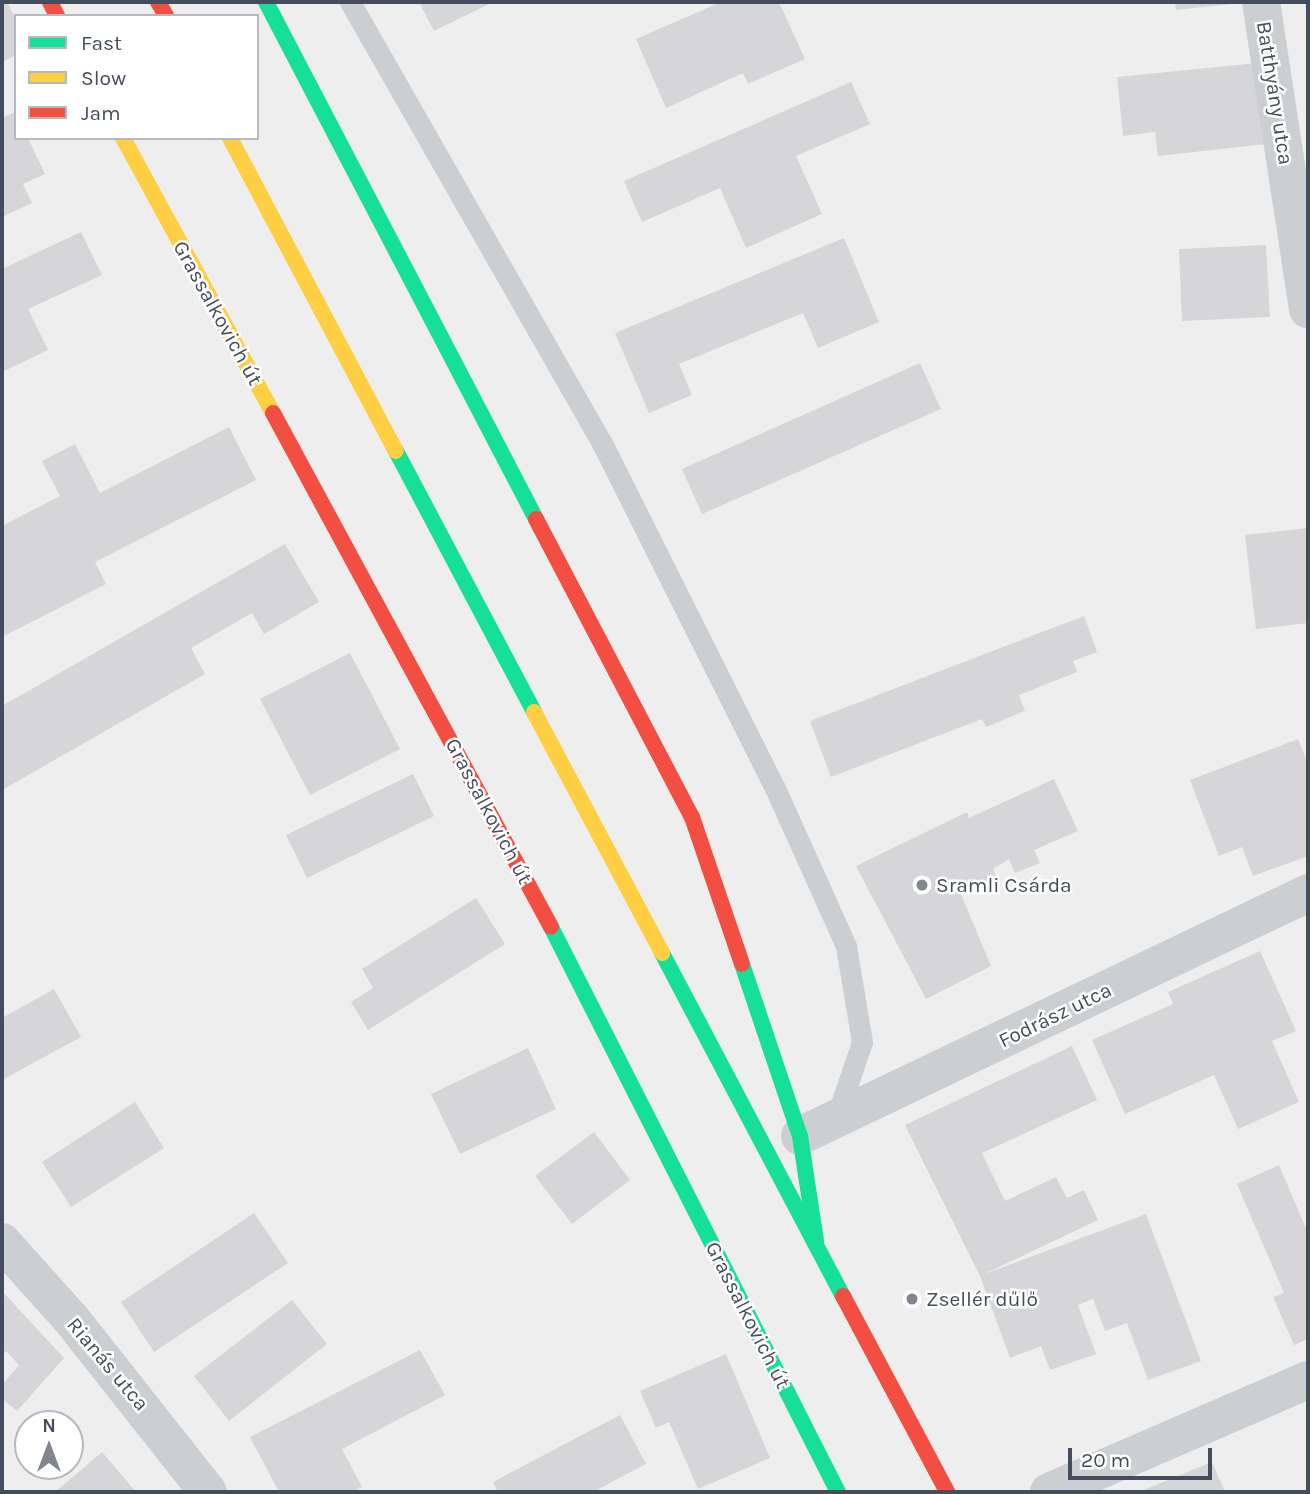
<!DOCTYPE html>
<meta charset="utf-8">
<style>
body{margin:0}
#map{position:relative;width:1310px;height:1494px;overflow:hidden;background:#efeeee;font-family:Karla,sans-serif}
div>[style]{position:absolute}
.building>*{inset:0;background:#d6d6d9}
.lane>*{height:21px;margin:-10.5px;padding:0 10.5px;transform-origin:10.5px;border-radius:10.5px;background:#cccfd2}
.street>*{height:38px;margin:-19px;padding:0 19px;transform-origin:19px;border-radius:19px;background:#cccfd2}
.fast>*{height:16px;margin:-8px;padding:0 8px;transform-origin:8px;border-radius:8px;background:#16e098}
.slow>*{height:16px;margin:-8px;padding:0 8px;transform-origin:8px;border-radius:8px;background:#ffcf43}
.jam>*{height:16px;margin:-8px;padding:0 8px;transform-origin:8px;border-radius:8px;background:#f24e42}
.dots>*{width:19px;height:19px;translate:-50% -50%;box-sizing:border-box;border:4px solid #fff;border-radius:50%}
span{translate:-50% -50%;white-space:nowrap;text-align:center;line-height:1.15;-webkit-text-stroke:5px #fff;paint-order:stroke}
.street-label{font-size:21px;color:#454d5c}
.poi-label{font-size:21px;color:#454d5c}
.left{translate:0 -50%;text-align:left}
.frame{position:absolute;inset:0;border:4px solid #454d5c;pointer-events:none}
.legend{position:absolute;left:14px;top:14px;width:245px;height:126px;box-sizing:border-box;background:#fff;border:2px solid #b5b8be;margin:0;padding:9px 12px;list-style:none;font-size:21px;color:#454d5c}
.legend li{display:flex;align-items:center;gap:14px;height:35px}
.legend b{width:35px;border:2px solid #b5b8be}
.north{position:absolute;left:14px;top:1410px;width:70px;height:70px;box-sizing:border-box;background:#fff;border:2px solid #b5b8be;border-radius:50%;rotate:0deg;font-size:19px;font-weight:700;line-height:28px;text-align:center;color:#454d5c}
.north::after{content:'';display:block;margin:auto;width:24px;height:32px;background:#80858f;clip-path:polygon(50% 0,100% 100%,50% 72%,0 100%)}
.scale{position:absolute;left:1068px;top:1448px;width:144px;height:32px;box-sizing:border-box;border:4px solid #454d5c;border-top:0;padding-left:9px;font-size:21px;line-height:24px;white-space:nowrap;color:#454d5c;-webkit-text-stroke:5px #fff;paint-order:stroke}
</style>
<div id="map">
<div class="building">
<i style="clip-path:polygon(2px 2px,7px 2px,16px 20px,16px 55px,2px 62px)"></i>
<i style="clip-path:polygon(419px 2px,493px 2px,434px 31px)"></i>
<i style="clip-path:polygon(721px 2px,779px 2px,805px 59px,748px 84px,743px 73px,666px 108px,636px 39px)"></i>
<i style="clip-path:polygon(1175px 2px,1231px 2px,1231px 4px,1176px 10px)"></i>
<i style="clip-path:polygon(1257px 63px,1266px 144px,1158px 156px,1155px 132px,1123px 136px,1117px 77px)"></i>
<i style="clip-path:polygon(851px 82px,870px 124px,796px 156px,822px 214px,746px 248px,720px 188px,642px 222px,624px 181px)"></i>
<i style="clip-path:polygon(15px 112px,16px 138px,28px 138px,45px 174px,23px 184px,32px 203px,2px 217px,2px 118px)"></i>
<i style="clip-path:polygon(81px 232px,102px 275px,28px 309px,48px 350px,2px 372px,2px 269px)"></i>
<i style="clip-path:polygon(844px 238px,879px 322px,818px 348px,803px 313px,679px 364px,692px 395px,649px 413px,615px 333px)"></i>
<i style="clip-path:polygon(1266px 245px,1270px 317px,1182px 321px,1179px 249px)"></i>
<i style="clip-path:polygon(920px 363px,941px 409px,702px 514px,682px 469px)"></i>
<i style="clip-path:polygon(229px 427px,256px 480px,95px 562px,106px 584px,2px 637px,2px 526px,60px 496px,42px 461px,75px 444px,100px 493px)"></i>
<i style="clip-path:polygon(1308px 528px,1308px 623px,1256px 629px,1245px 535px)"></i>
<i style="clip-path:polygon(285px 544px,319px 602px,264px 634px,252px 613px,191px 648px,205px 674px,2px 790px,2px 706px)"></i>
<i style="clip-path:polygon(1084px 616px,1097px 652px,1073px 661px,1077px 672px,1019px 695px,1025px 711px,986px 727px,982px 719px,831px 777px,810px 721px)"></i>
<i style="clip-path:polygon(350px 653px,400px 749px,310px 795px,260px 699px)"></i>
<i style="clip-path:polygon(1298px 739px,1308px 764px,1308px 856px,1253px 876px,1242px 847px,1219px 856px,1190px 780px)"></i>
<i style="clip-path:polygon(413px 774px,434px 816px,307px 878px,286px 835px)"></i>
<i style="clip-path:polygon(1054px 779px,1078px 831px,1034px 850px,1040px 863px,1015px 873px,1009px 859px,993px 869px,996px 876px,961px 894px,991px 966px,926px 999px,856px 866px,967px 812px,969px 818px)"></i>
<i style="clip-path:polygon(476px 898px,505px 944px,368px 1030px,351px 1002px,373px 988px,362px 969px)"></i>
<i style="clip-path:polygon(1260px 951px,1296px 1031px,1272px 1041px,1299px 1102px,1238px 1129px,1214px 1075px,1125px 1114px,1092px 1040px,1173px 1004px,1168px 992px)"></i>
<i style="clip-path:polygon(54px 989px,81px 1037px,2px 1080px,2px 1018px)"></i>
<i style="clip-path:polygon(1072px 1046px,1097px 1100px,982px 1153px,1005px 1201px,1056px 1177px,1067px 1198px,1084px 1190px,1098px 1220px,982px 1275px,1146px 1214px,1201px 1361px,1148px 1380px,1127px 1323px,1105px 1331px,1093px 1299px,1078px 1305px,1096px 1354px,1050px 1370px,1041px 1346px,1010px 1358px,980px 1276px,905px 1125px)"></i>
<i style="clip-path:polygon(528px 1048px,556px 1109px,460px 1154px,431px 1094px)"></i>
<i style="clip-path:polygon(135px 1102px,164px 1148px,71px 1207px,42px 1162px)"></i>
<i style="clip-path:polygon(594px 1132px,630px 1180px,572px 1224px,535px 1176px)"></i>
<i style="clip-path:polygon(1279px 1165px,1308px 1233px,1308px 1339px,1294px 1345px,1273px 1297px,1284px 1293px,1237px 1184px)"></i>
<i style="clip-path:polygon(254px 1213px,288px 1263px,154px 1352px,121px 1302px)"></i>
<i style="clip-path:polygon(2px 1291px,64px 1358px,17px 1411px,2px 1399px,2px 1385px,19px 1365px,6px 1351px,2px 1356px)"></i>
<i style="clip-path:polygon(292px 1300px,327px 1344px,229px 1421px,194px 1376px)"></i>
<i style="clip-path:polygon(420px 1350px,445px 1395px,342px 1449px,362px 1487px,352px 1492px,279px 1492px,250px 1437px)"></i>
<i style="clip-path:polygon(726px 1354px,770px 1458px,698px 1489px,669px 1422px,656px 1428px,640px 1391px)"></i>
<i style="clip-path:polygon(620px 1415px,646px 1464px,593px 1492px,498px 1492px,493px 1482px)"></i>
<i style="clip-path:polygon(102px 1452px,136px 1492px,55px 1492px)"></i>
<i style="clip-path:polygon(1212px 1462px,1225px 1492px,1139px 1492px)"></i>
</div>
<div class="lane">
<i style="left:350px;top:2px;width:510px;rotate:60.27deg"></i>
<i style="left:603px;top:445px;width:384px;rotate:63.4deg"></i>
<i style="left:775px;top:788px;width:173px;rotate:65.8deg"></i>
<i style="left:846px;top:946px;width:97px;rotate:80.5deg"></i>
<i style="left:862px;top:1042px;width:81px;rotate:108.7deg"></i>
</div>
<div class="street">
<i style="left:1261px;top:2px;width:311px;rotate:81.3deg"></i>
<i style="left:800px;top:1136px;width:563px;rotate:-25.56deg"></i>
<i style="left:2px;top:1242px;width:105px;rotate:48.1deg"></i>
<i style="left:72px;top:1320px;width:219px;rotate:51.7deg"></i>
<i style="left:1049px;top:1492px;width:282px;rotate:-23.4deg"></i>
</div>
<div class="fast">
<i style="left:266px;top:2px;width:583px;rotate:62.42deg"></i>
<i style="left:396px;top:451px;width:295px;rotate:62.1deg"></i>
<i style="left:551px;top:927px;width:634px;rotate:63.07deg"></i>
<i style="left:662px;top:953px;width:388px;rotate:62.2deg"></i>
<i style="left:742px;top:964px;width:182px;rotate:71.4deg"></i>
<i style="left:800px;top:1136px;width:106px;rotate:81.3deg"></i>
</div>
<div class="slow">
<i style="left:123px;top:138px;width:313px;rotate:61.4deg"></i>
<i style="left:230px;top:138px;width:354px;rotate:62.1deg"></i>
<i style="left:534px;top:712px;width:273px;rotate:62deg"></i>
</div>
<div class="jam">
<i style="left:50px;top:2px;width:16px;rotate:63deg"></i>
<i style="left:158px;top:2px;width:16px;rotate:60deg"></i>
<i style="left:273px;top:413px;width:584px;rotate:61.59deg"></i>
<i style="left:536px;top:519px;width:336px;rotate:62.4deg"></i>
<i style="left:692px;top:817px;width:155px;rotate:71.2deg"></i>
<i style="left:843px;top:1296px;width:222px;rotate:62deg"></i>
</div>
<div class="dots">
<i style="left:922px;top:885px;background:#80858f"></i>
<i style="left:912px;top:1299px;background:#80858f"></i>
</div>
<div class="street-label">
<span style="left:1275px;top:93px;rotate:81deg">Batthyány utca</span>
<span style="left:218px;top:313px;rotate:61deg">Grassalkovich út</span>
<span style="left:489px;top:811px;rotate:62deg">Grassalkovich út</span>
<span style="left:1055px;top:1015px;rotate:-26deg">Fodrász utca</span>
<span style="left:748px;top:1315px;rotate:63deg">Grassalkovich út</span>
<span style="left:108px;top:1364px;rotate:50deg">Rianás utca</span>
</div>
<div class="poi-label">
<span class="left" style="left:936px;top:885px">Sramli Csárda</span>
<span class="left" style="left:926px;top:1299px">Zsellér dűlő</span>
</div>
<div class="frame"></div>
<ul class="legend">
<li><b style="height:9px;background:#16e098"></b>Fast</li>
<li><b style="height:9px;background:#ffcf43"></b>Slow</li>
<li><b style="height:9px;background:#f24e42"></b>Jam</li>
</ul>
<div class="north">N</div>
<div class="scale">20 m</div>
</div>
